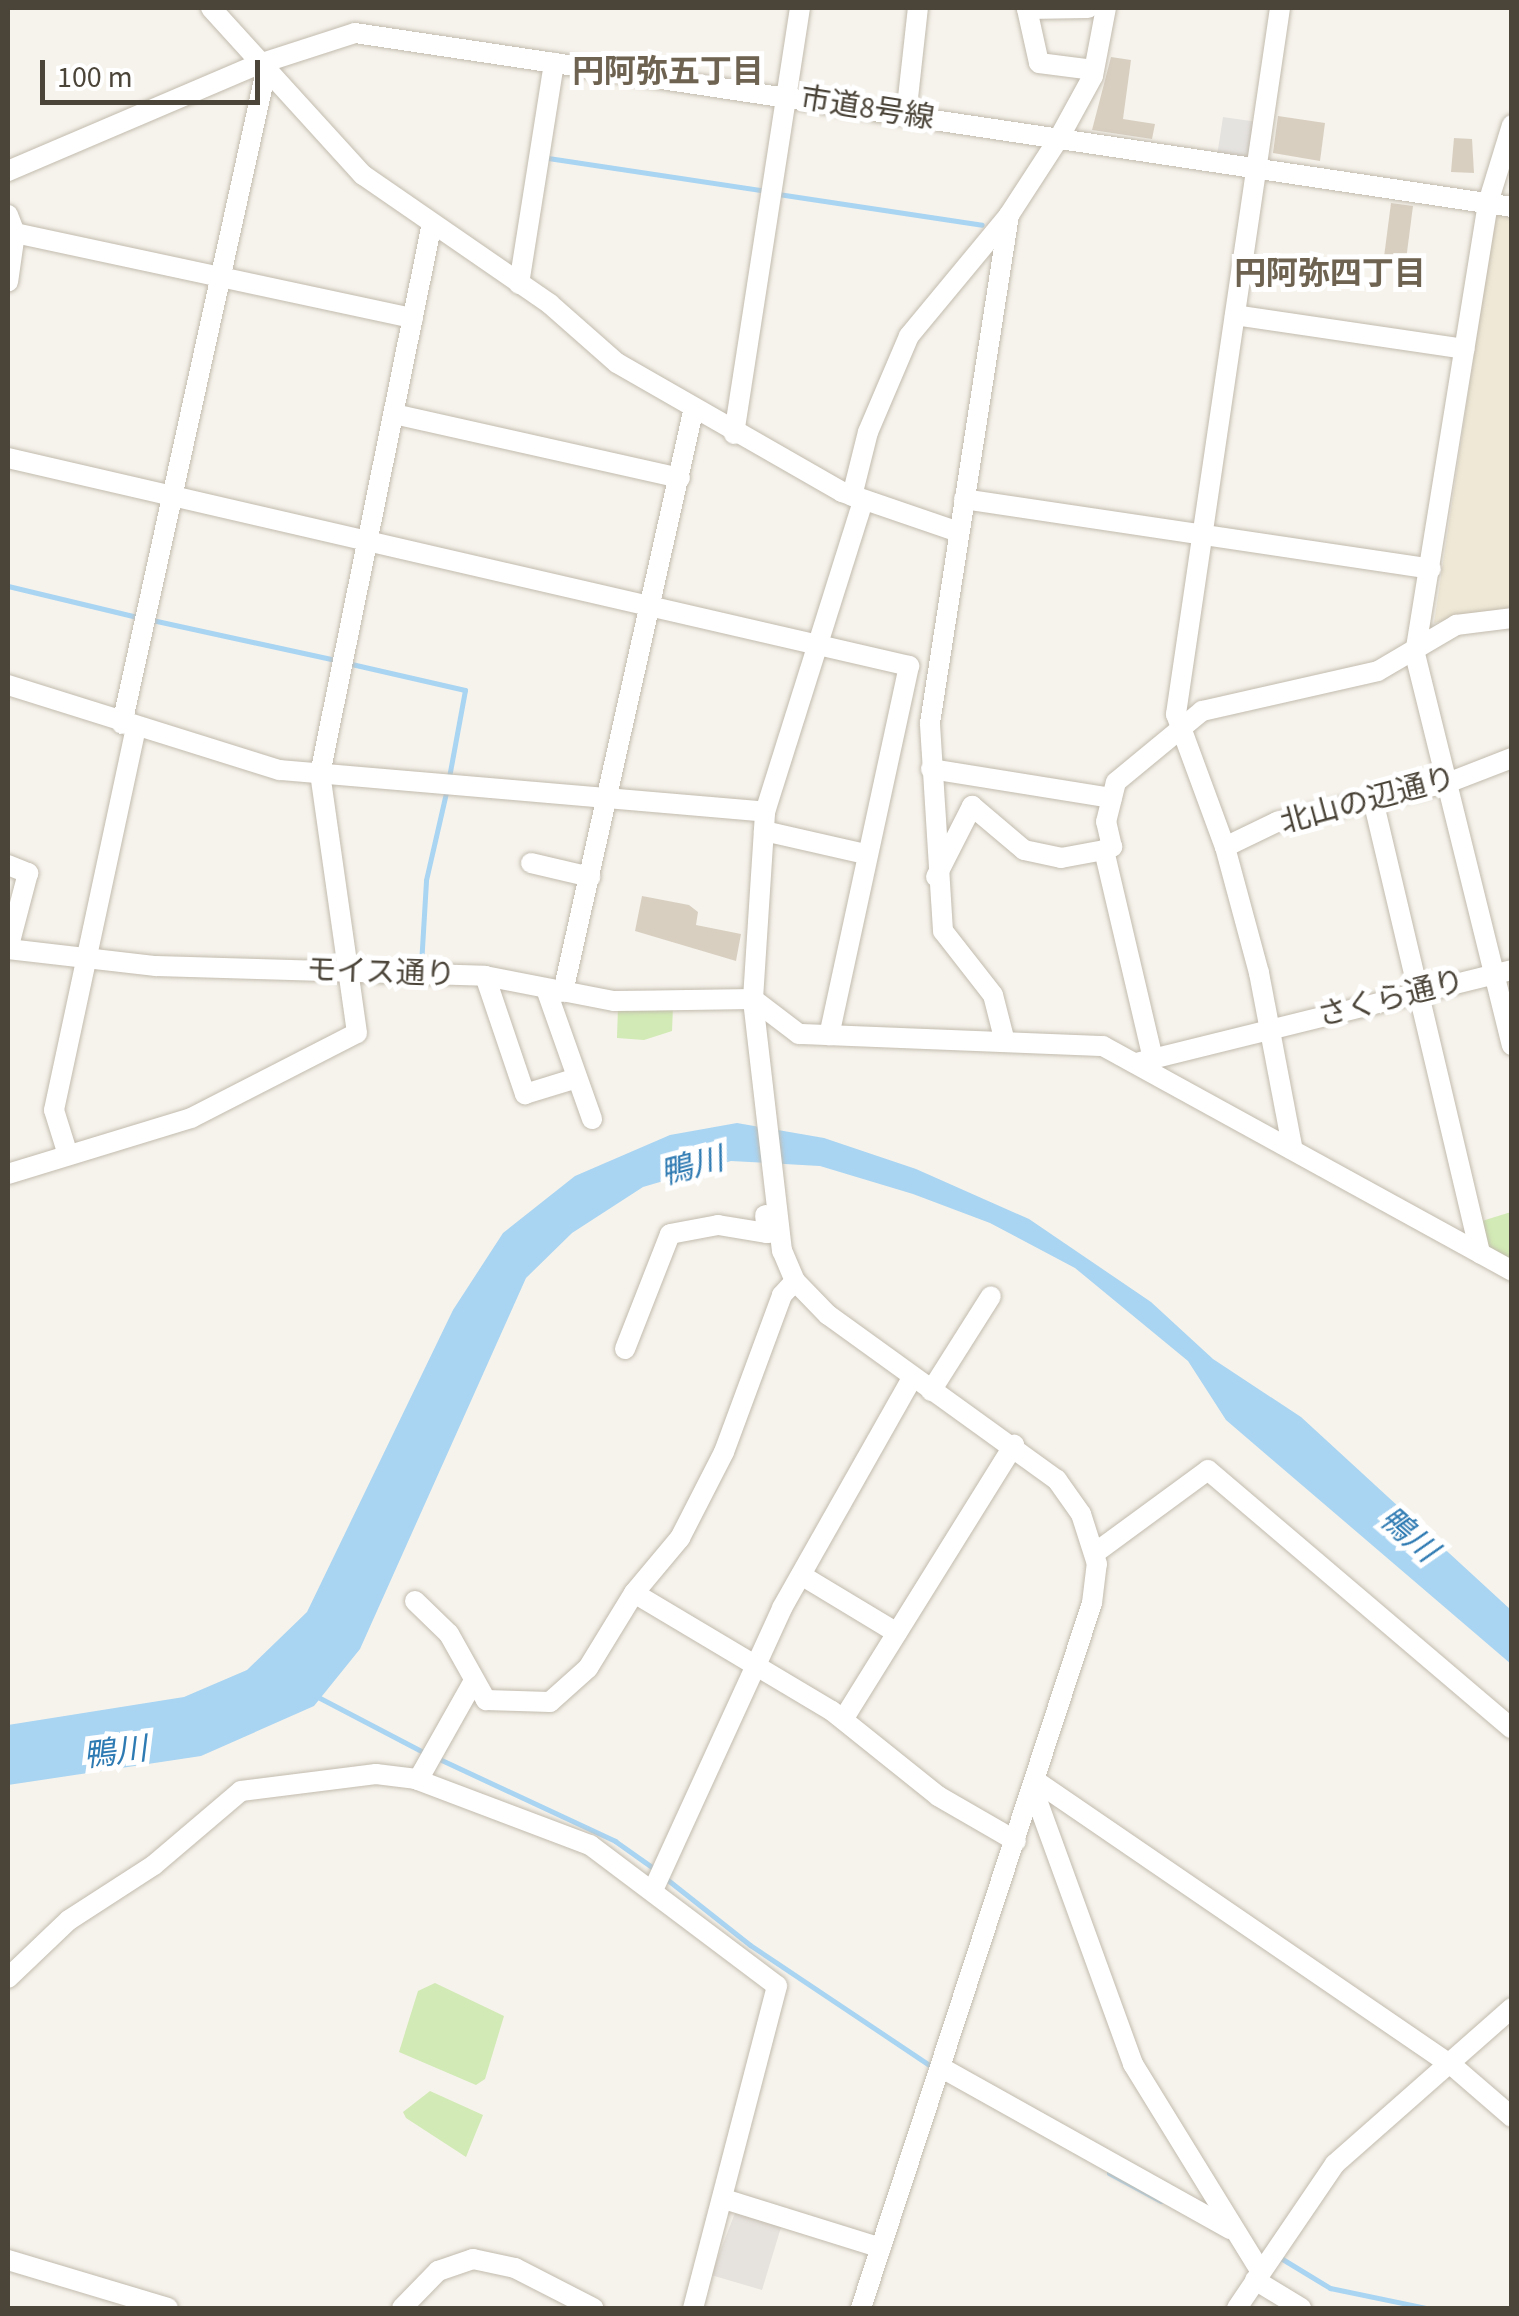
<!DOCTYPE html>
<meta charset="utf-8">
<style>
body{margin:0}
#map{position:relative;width:1519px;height:2316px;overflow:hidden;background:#f6f3ec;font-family:"Source Sans 3","Noto Sans JP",sans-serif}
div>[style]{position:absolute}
.industrial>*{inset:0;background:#e6e2dd}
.education>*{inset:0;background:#efe8d6}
.green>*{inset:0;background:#d2eab5}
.parking>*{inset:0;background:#e5e3e0}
.water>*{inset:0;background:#a9d4f2}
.stream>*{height:5px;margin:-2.5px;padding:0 2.5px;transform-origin:2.5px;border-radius:2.5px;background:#a9d4f2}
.building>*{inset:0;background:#d8cfc1}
.roads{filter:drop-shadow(0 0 2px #c2bbae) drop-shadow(0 0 2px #c2bbae)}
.minor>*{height:20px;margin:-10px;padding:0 10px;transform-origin:10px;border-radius:10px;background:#fff}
span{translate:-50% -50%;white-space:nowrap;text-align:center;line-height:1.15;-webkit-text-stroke:10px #fff;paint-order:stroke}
.street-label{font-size:30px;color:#4b4439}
.neighbourhood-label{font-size:32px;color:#6e6250;font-weight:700}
.water-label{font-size:32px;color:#2e7ab2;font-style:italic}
.frame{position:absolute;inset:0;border:10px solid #4b4439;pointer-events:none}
.scale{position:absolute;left:40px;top:60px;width:220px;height:45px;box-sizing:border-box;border:5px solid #4b4439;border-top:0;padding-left:12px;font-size:30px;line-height:35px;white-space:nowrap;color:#4b4439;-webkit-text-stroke:8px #fff;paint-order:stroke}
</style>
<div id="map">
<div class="industrial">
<i style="clip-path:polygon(735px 2213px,782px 2224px,762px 2290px,711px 2275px)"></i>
</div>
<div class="education">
<i style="clip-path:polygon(1495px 214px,1511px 216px,1511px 607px,1434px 623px)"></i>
</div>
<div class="green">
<i style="clip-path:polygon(618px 1007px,673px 1007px,672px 1031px,644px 1040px,617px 1038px)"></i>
<i style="clip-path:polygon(1511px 1212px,1511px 1261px,1486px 1246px,1482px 1221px)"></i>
<i style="clip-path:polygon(435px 1983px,504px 2016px,485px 2079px,476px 2085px,399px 2052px,418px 1991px)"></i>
<i style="clip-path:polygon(430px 2091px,483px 2115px,466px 2157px,406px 2118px,403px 2112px)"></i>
</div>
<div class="parking">
<i style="clip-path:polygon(1223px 117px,1258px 122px,1247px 160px,1217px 156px)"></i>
</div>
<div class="water">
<i style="clip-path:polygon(737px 1123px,824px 1138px,916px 1169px,1029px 1219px,1151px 1302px,1213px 1359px,1301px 1417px,1511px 1610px,1511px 1664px,1226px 1420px,1188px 1361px,1075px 1268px,990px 1223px,913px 1194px,820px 1166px,731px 1161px,643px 1187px,572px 1233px,526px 1278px,360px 1649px,314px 1706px,201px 1756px,8px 1785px,8px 1725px,184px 1697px,247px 1670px,307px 1612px,453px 1310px,503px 1233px,575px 1176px,670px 1135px)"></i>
</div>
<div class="stream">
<i style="left:548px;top:158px;width:219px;rotate:8.6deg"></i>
<i style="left:778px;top:194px;width:206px;rotate:8.6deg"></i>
<i style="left:8px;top:586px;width:137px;rotate:13.5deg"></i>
<i style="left:152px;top:620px;width:188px;rotate:12.3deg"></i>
<i style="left:347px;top:663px;width:121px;rotate:12.9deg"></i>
<i style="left:465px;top:690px;width:88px;rotate:100.4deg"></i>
<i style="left:421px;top:965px;width:85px;rotate:-86.6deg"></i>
<i style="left:426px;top:880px;width:94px;rotate:-77.1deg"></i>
<i style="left:316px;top:1696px;width:123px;rotate:27.6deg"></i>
<i style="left:435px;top:1757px;width:199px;rotate:25deg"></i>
<i style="left:615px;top:1841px;width:50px;rotate:35.3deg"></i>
<i style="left:664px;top:1877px;width:110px;rotate:38.3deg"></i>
<i style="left:750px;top:1945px;width:219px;rotate:33.8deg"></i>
<i style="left:1109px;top:2173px;width:59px;rotate:28.3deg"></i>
<i style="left:1279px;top:2257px;width:60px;rotate:31.3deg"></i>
<i style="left:1330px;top:2288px;width:99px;rotate:11.7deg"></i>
</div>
<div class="building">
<i style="clip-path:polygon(1111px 57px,1131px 60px,1123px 119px,1155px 124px,1152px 139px,1092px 130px)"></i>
<i style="clip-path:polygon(1278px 116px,1325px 123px,1320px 161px,1273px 153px)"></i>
<i style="clip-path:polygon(1454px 138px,1472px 139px,1474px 173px,1451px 172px)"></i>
<i style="clip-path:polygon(1391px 203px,1413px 206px,1406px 260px,1384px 257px)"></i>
<i style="clip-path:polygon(642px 896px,689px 905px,698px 912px,696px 925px,741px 934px,736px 961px,635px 931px)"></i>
</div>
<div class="roads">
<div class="minor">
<i style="left:211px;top:8px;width:226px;rotate:47.7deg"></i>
<i style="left:363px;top:175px;width:227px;rotate:34.6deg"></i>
<i style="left:550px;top:304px;width:89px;rotate:41.4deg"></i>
<i style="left:617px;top:363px;width:259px;rotate:29.8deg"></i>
<i style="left:842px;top:492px;width:124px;rotate:18.9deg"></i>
<i style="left:1088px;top:8px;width:61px;rotate:179.1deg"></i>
<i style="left:1027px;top:9px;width:55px;rotate:77.5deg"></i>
<i style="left:1039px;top:63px;width:55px;rotate:7.3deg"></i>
<i style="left:1280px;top:8px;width:714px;rotate:98.38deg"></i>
<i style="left:1176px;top:714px;width:142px;rotate:69.8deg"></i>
<i style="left:1225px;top:847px;width:131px;rotate:74.9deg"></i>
<i style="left:1259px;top:973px;width:176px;rotate:79.2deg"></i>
<i style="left:906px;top:116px;width:109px;rotate:-83.7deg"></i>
<i style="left:1512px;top:125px;width:82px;rotate:107.1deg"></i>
<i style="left:1488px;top:203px;width:457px;rotate:99.2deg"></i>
<i style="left:1415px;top:654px;width:403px;rotate:76.1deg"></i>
<i style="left:8px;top:171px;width:270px;rotate:-23.1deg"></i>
<i style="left:256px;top:65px;width:104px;rotate:-17.9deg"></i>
<i style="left:355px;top:33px;width:1170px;rotate:8.55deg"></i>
<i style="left:8px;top:215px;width:19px;rotate:69deg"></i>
<i style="left:15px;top:233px;width:49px;rotate:98.1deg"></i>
<i style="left:15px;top:233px;width:407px;rotate:12.1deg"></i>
<i style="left:519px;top:284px;width:224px;rotate:-81deg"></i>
<i style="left:1235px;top:315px;width:232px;rotate:8.4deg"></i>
<i style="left:394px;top:414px;width:293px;rotate:12.6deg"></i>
<i style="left:734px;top:434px;width:431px;rotate:-81.2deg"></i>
<i style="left:8px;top:458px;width:925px;rotate:13deg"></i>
<i style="left:909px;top:666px;width:378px;rotate:102.2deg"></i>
<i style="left:852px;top:496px;width:66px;rotate:-76deg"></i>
<i style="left:868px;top:432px;width:104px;rotate:-66.9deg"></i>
<i style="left:909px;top:336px;width:157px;rotate:-50.4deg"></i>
<i style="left:1009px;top:215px;width:92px;rotate:-57deg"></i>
<i style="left:1059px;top:138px;width:71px;rotate:-61.3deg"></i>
<i style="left:1093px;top:76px;width:69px;rotate:-79.2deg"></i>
<i style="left:964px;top:499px;width:472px;rotate:8.5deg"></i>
<i style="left:8px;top:685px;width:285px;rotate:17.4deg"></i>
<i style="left:280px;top:770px;width:487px;rotate:4.9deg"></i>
<i style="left:122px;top:724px;width:665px;rotate:-77.57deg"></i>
<i style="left:931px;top:769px;width:183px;rotate:9.1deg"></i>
<i style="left:1373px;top:800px;width:466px;rotate:76.7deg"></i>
<i style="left:764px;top:831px;width:104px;rotate:12.8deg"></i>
<i style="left:1225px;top:847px;width:58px;rotate:-25.7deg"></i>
<i style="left:1277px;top:822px;width:178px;rotate:-13deg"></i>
<i style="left:1450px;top:782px;width:66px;rotate:-21.2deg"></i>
<i style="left:531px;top:863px;width:61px;rotate:13.3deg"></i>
<i style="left:8px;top:865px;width:22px;rotate:22deg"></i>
<i style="left:28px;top:873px;width:79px;rotate:104.7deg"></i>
<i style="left:936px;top:877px;width:80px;rotate:-63.1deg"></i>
<i style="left:972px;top:806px;width:68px;rotate:40.2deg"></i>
<i style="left:1024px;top:850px;width:38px;rotate:12deg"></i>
<i style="left:1061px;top:858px;width:44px;rotate:-10.5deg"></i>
<i style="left:8px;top:949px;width:149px;rotate:6.6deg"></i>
<i style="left:156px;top:966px;width:329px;rotate:1.7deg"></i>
<i style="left:485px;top:976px;width:131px;rotate:11deg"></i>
<i style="left:614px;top:1001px;width:139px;rotate:-0.8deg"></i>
<i style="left:753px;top:999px;width:58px;rotate:37.3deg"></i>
<i style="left:799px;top:1034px;width:304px;rotate:2.3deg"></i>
<i style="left:1103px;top:1046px;width:467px;rotate:28.8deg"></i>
<i style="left:485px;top:976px;width:125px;rotate:71.3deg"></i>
<i style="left:525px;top:1094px;width:54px;rotate:-17.1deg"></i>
<i style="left:546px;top:989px;width:138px;rotate:70.5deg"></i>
<i style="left:563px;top:992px;width:594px;rotate:-77.37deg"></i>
<i style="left:1004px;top:1038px;width:44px;rotate:-104.3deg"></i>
<i style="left:993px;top:995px;width:81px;rotate:-128deg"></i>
<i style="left:943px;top:931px;width:208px;rotate:-93.6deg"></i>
<i style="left:930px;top:723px;width:514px;rotate:-81.16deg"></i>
<i style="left:1153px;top:1059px;width:215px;rotate:-103.2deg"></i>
<i style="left:1104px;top:850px;width:9px;rotate:-21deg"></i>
<i style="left:1112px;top:847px;width:26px;rotate:-103deg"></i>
<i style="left:1106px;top:822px;width:41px;rotate:-76deg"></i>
<i style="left:1116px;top:782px;width:112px;rotate:-39.5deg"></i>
<i style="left:1202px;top:711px;width:180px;rotate:-12.8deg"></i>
<i style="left:1378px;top:671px;width:91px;rotate:-30.5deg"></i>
<i style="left:1456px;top:625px;width:56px;rotate:-7.1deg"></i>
<i style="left:1140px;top:1062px;width:383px;rotate:-13.9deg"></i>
<i style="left:68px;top:1155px;width:47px;rotate:-107.3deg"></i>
<i style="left:54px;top:1110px;width:391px;rotate:-77.9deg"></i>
<i style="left:8px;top:1174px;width:191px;rotate:-17deg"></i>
<i style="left:191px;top:1118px;width:186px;rotate:-27.1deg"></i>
<i style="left:357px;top:1033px;width:262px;rotate:-98.1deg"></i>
<i style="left:320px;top:774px;width:557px;rotate:-78.51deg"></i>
<i style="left:625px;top:1349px;width:123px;rotate:-68.6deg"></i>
<i style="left:670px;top:1234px;width:49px;rotate:-10.6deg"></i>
<i style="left:718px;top:1225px;width:50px;rotate:9.3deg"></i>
<i style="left:767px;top:1233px;width:18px;rotate:-96deg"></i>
<i style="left:931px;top:1391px;width:112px;rotate:-57.7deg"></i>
<i style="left:1095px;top:1553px;width:140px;rotate:-36.3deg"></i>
<i style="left:1208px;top:1470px;width:399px;rotate:40.4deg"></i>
<i style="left:801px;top:1575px;width:112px;rotate:31.1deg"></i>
<i style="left:634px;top:1593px;width:230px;rotate:30.8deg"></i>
<i style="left:832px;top:1711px;width:136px;rotate:38.7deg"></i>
<i style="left:938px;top:1796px;width:90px;rotate:30deg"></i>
<i style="left:415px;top:1601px;width:47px;rotate:44.1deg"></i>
<i style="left:449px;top:1634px;width:76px;rotate:60.7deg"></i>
<i style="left:486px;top:1700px;width:64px;rotate:1.8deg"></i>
<i style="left:550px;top:1702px;width:51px;rotate:-41.8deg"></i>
<i style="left:588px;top:1668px;width:88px;rotate:-58.5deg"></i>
<i style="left:634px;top:1593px;width:72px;rotate:-50.1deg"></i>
<i style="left:680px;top:1538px;width:97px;rotate:-62.9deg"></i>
<i style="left:724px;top:1452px;width:167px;rotate:-69.7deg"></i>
<i style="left:782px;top:1295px;width:19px;rotate:-47deg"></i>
<i style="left:844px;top:1718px;width:322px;rotate:-58.1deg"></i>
<i style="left:418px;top:1780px;width:110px;rotate:-60.6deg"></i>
<i style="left:1036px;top:1781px;width:506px;rotate:34.38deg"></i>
<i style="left:1454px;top:2067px;width:77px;rotate:40.8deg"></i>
<i style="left:1033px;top:1789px;width:293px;rotate:70deg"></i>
<i style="left:1133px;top:2064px;width:244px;rotate:58.4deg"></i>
<i style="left:654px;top:1888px;width:308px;rotate:-65.4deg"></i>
<i style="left:782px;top:1608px;width:264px;rotate:-60.5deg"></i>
<i style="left:8px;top:1978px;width:84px;rotate:-43.6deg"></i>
<i style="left:69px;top:1920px;width:101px;rotate:-32.9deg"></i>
<i style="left:154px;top:1865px;width:114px;rotate:-40.4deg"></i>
<i style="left:241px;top:1791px;width:136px;rotate:-7.2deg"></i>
<i style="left:376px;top:1774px;width:39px;rotate:7deg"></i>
<i style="left:415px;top:1779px;width:187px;rotate:20.7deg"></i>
<i style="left:590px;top:1845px;width:234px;rotate:37deg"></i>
<i style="left:777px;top:1986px;width:333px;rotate:104.6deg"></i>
<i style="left:942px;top:2068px;width:330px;rotate:29.2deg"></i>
<i style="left:724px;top:2199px;width:164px;rotate:17.3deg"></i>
<i style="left:8px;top:2260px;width:167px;rotate:16.7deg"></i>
<i style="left:1255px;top:2280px;width:54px;rotate:31.3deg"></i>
<i style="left:402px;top:2308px;width:52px;rotate:-45.8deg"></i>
<i style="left:438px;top:2271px;width:37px;rotate:-19deg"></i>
<i style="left:473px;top:2259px;width:43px;rotate:12.1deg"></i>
<i style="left:515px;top:2268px;width:88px;rotate:27.1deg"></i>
<i style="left:861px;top:2308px;width:742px;rotate:-71.86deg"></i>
<i style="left:1092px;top:1603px;width:39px;rotate:-83deg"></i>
<i style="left:1097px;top:1564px;width:52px;rotate:-107.7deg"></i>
<i style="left:1081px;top:1514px;width:42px;rotate:-125.2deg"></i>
<i style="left:1057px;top:1480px;width:282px;rotate:-144.2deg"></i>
<i style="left:828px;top:1315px;width:47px;rotate:-134.1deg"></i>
<i style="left:795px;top:1281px;width:33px;rotate:-113deg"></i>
<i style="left:782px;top:1251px;width:254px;rotate:-96.6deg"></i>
<i style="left:753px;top:999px;width:187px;rotate:-86.3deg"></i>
<i style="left:765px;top:812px;width:326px;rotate:-72.5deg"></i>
<i style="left:1237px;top:2308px;width:174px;rotate:-55.8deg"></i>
<i style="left:1335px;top:2164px;width:236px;rotate:-41.4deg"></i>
</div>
</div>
<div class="street-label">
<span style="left:867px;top:109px;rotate:9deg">市道8号線</span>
<span style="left:1368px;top:801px;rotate:-15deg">北山の辺通り</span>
<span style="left:381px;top:973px;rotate:2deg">モイス通り</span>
<span style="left:1391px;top:999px;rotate:-14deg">さくら通り</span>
</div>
<div class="neighbourhood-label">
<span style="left:668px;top:72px">円阿弥五丁目</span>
<span style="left:1330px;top:274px">円阿弥四丁目</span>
</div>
<div class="water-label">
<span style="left:692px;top:1167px;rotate:-15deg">鴨川</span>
<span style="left:1408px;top:1535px;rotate:41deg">鴨川</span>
<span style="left:115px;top:1753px;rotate:-7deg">鴨川</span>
</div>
<div class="frame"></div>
<div class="scale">100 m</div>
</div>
